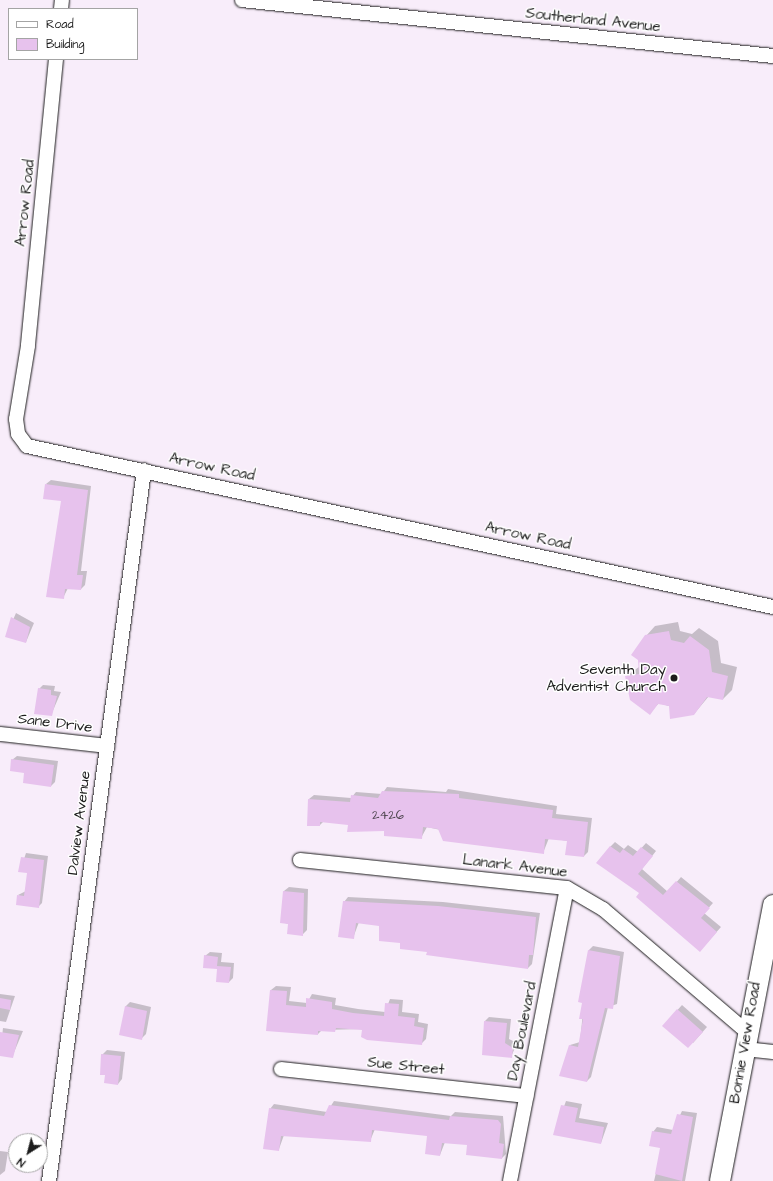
<!DOCTYPE html>
<style>
body{margin:0}
#map{position:relative;width:773px;height:1181px;overflow:hidden;background:#f8edfa;font-family:"Architects Daughter",sans-serif}
div>[style]{position:absolute}
.shadow>*{inset:0;background:#0003}
.building>*{inset:0;background:#e7c2ed}
.roads{filter:drop-shadow(0 0 1px #1c1c1c) drop-shadow(0 0 1px #1c1c1c)}
.street>*{height:14px;margin:-7px;padding:0 7px;transform-origin:7px;border-radius:7px;background:#fff}
.secondary>*{height:20px;margin:-10px;padding:0 10px;transform-origin:10px;border-radius:10px;background:#fff}
.dots>*{width:11px;height:11px;translate:-50% -50%;box-sizing:border-box;border:2px solid #fff;border-radius:50%}
span{translate:-50% -50%;white-space:nowrap;text-align:center;line-height:1.15;-webkit-text-stroke:3px #fff;paint-order:stroke}
.number-label{font-size:13px;color:#4f4650}
.number-label span{-webkit-text-stroke-width:0}
.street-label{font-size:15px;color:#1c1c1c}
.poi-label{font-size:15px;color:#1c1c1c}
.right{translate:-100% -50%;text-align:right}
.legend{position:absolute;left:8px;top:8px;width:130px;height:52px;box-sizing:border-box;background:#fff;border:1px solid #a4a4a4;margin:0;padding:5px 7px;list-style:none;font-size:12px;color:#1c1c1c}
.legend li{display:flex;align-items:center;gap:8px;height:20px}
.legend b{width:20px;border:1px solid #a4a4a4}
.north{position:absolute;left:8px;top:1133px;width:40px;height:40px;box-sizing:border-box;background:#fff;border:1px solid #a4a4a4;border-radius:50%;rotate:216deg;font-size:11px;font-weight:700;line-height:16px;text-align:center;color:#1c1c1c}
.north::after{content:'';display:block;margin:auto;width:14px;height:18px;background:#1c1c1c;clip-path:polygon(50% 0,100% 100%,50% 72%,0 100%)}
</style>
<div id="map">
<div class="shadow">
<i style="clip-path:polygon(51px 480px,91px 486px,81px 571px,87px 571px,85px 585px,81px 589px,68px 588px,63px 598px,62px 500px,46px 484px)"></i>
<i style="clip-path:polygon(16px 613px,34px 623px,26px 642px,6px 636px)"></i>
<i style="clip-path:polygon(678px 622px,680px 631px,692px 634px,699px 628px,718px 641px,721px 663px,737px 667px,732px 690px,723px 699px,709px 696px,694px 714px,659px 703px,650px 713px,626px 676px,639px 667px,646px 636px,655px 626px)"></i>
<i style="clip-path:polygon(43px 685px,55px 686px,54px 691px,61px 692px,51px 715px,39px 689px)"></i>
<i style="clip-path:polygon(17px 756px,58px 761px,55px 782px,51px 786px,26px 772px,12px 760px)"></i>
<i style="clip-path:polygon(387px 787px,446px 792px,448px 789px,557px 806px,556px 814px,592px 818px,588px 852px,584px 856px,568px 841px,549px 838px,543px 853px,427px 827px,421px 838px,349px 824px,324px 821px,320px 825px,309px 799px,314px 795px,351px 798px,356px 792px,382px 794px)"></i>
<i style="clip-path:polygon(615px 842px,624px 849px,628px 845px,638px 852px,646px 843px,656px 851px,642px 869px,668px 892px,681px 877px,713px 903px,704px 913px,721px 927px,704px 946px,640px 893px,610px 847px)"></i>
<i style="clip-path:polygon(26px 853px,48px 856px,42px 903px,38px 907px,18px 895px,26px 891px,28px 872px,20px 871px)"></i>
<i style="clip-path:polygon(289px 887px,308px 889px,307px 930px,302px 935px,289px 924px,281px 922px,284px 891px)"></i>
<i style="clip-path:polygon(348px 897px,443px 902px,540px 913px,532px 964px,528px 968px,428px 951px,401px 942px,380px 925px,359px 922px,353px 938px,344px 902px)"></i>
<i style="clip-path:polygon(593px 946px,624px 952px,617px 1004px,608px 1007px,591px 1077px,587px 1081px,570px 1045px,580px 1042px,589px 950px)"></i>
<i style="clip-path:polygon(210px 952px,222px 953px,221px 962px,234px 963px,233px 978px,229px 982px,205px 956px)"></i>
<i style="clip-path:polygon(276px 986px,291px 987px,289px 1001px,307px 1003px,312px 994px,336px 998px,335px 1005px,358px 1009px,385px 1012px,390px 999px,403px 1000px,402px 1012px,419px 1014px,418px 1022px,428px 1024px,426px 1039px,422px 1043px,363px 1029px,322px 1030px,318px 1034px,267px 1030px,271px 990px)"></i>
<i style="clip-path:polygon(0 994px,15px 996px,6px 1022px,0 1021px)"></i>
<i style="clip-path:polygon(130px 1002px,151px 1007px,146px 1034px,141px 1039px,125px 1007px)"></i>
<i style="clip-path:polygon(682px 1005px,707px 1027px,693px 1043px,664px 1025px)"></i>
<i style="clip-path:polygon(489px 1017px,511px 1019px,509px 1039px,517px 1043px,511px 1057px,485px 1021px)"></i>
<i style="clip-path:polygon(3px 1028px,23px 1031px,12px 1057px,0 1055px)"></i>
<i style="clip-path:polygon(107px 1050px,125px 1052px,122px 1079px,118px 1084px,106px 1074px,102px 1055px)"></i>
<i style="clip-path:polygon(334px 1101px,451px 1116px,455px 1112px,503px 1116px,506px 1154px,502px 1158px,468px 1144px,445px 1142px,440px 1155px,428px 1135px,375px 1129px,370px 1141px,284px 1135px,279px 1149px,270px 1109px,274px 1104px,327px 1112px)"></i>
<i style="clip-path:polygon(566px 1101px,582px 1104px,579px 1118px,608px 1123px,601px 1143px,554px 1134px)"></i>
<i style="clip-path:polygon(682px 1111px,697px 1113px,685px 1181px,654px 1181px,662px 1148px,653px 1132px,657px 1127px,673px 1130px)"></i>
<i style="clip-path:polygon(0 1151px,8px 1152px,5px 1171px,0 1175px)"></i>
</div>
<div class="building">
<i style="clip-path:polygon(45px 484px,88px 490px,77px 575px,83px 575px,81px 590px,65px 589px,64px 599px,46px 597px,61px 501px,43px 499px)"></i>
<i style="clip-path:polygon(11px 617px,30px 627px,26px 643px,5px 637px)"></i>
<i style="clip-path:polygon(669px 631px,671px 640px,684px 643px,690px 636px,709px 650px,712px 672px,728px 676px,723px 700px,707px 697px,694px 715px,670px 719px,669px 706px,658px 704px,650px 715px,630px 700px,625px 676px,639px 674px,638px 660px,631px 655px,645px 635px)"></i>
<i style="clip-path:polygon(38px 688px,51px 690px,51px 695px,57px 696px,52px 716px,34px 714px)"></i>
<i style="clip-path:polygon(11px 759px,54px 765px,51px 787px,23px 783px,24px 773px,10px 771px)"></i>
<i style="clip-path:polygon(382px 791px,459px 794px,459px 798px,553px 810px,552px 818px,588px 822px,584px 857px,565px 855px,567px 841px,545px 839px,544px 854px,443px 841px,438px 829px,423px 827px,422px 839px,384px 836px,384px 831px,347px 832px,348px 825px,320px 822px,320px 826px,307px 826px,308px 799px,350px 802px,351px 795px,378px 798px)"></i>
<i style="clip-path:polygon(610px 846px,620px 853px,623px 849px,633px 856px,641px 847px,653px 856px,638px 874px,663px 895px,676px 881px,710px 908px,701px 918px,717px 932px,700px 952px,636px 897px,639px 893px,596px 863px)"></i>
<i style="clip-path:polygon(21px 857px,44px 860px,39px 908px,16px 905px,17px 895px,24px 896px,27px 873px,18px 872px)"></i>
<i style="clip-path:polygon(283px 891px,304px 893px,303px 936px,287px 934px,288px 924px,280px 923px)"></i>
<i style="clip-path:polygon(343px 901px,438px 906px,536px 917px,533px 955px,529px 955px,528px 969px,426px 955px,427px 952px,400px 949px,400px 943px,379px 941px,379px 926px,356px 923px,354px 939px,338px 937px)"></i>
<i style="clip-path:polygon(588px 950px,620px 956px,613px 1009px,605px 1008px,587px 1082px,559px 1076px,569px 1045px,578px 1047px,583px 1019px,579px 1019px,582px 1003px,578px 1002px)"></i>
<i style="clip-path:polygon(204px 955px,218px 957px,217px 966px,231px 967px,229px 983px,216px 982px,217px 969px,203px 968px)"></i>
<i style="clip-path:polygon(270px 990px,287px 991px,286px 1005px,306px 1007px,306px 998px,332px 1002px,332px 1009px,353px 1013px,384px 1016px,385px 1003px,399px 1004px,398px 1016px,415px 1018px,414px 1026px,424px 1028px,422px 1045px,367px 1040px,361px 1037px,362px 1030px,336px 1028px,335px 1032px,318px 1031px,318px 1035px,266px 1031px)"></i>
<i style="clip-path:polygon(0 998px,11px 1000px,10px 1010px,0 1008px)"></i>
<i style="clip-path:polygon(125px 1006px,147px 1011px,142px 1040px,119px 1035px)"></i>
<i style="clip-path:polygon(677px 1009px,703px 1032px,688px 1048px,662px 1026px)"></i>
<i style="clip-path:polygon(484px 1021px,507px 1023px,505px 1043px,513px 1048px,512px 1058px,482px 1055px)"></i>
<i style="clip-path:polygon(0 1032px,19px 1035px,13px 1058px,0 1056px)"></i>
<i style="clip-path:polygon(101px 1054px,121px 1056px,118px 1085px,104px 1083px,105px 1075px,100px 1075px)"></i>
<i style="clip-path:polygon(329px 1105px,449px 1120px,450px 1116px,498px 1120px,501px 1124px,499px 1143px,504px 1144px,502px 1159px,466px 1155px,467px 1145px,442px 1143px,440px 1156px,425px 1154px,427px 1136px,372px 1130px,371px 1142px,281px 1136px,279px 1151px,263px 1149px,269px 1108px,324px 1116px)"></i>
<i style="clip-path:polygon(561px 1105px,578px 1108px,575px 1122px,604px 1127px,601px 1144px,553px 1135px)"></i>
<i style="clip-path:polygon(677px 1114px,693px 1117px,682px 1181px,655px 1174px,660px 1148px,649px 1146px,652px 1131px,671px 1134px)"></i>
</div>
<div class="roads">
<div class="street">
<i style="left:242px;top:0;width:534px;rotate:6.02deg"></i>
<i style="left:61px;top:9px;width:9px;rotate:-84deg"></i>
<i style="left:56px;top:59px;width:288px;rotate:95.6deg"></i>
<i style="left:28px;top:346px;width:74px;rotate:99.3deg"></i>
<i style="left:16px;top:419px;width:15px;rotate:82deg"></i>
<i style="left:18px;top:434px;width:15px;rotate:53deg"></i>
<i style="left:27px;top:446px;width:763px;rotate:12.18deg"></i>
<i style="left:0;top:734px;width:108px;rotate:6.4deg"></i>
<i style="left:300px;top:860px;width:268px;rotate:6deg"></i>
<i style="left:567px;top:888px;width:42px;rotate:30.3deg"></i>
<i style="left:603px;top:909px;width:189px;rotate:40.5deg"></i>
<i style="left:745px;top:1049px;width:28px;rotate:6deg"></i>
<i style="left:281px;top:1069px;width:247px;rotate:6.3deg"></i>
<i style="left:49px;top:1181px;width:717px;rotate:-82.39deg"></i>
<i style="left:510px;top:1181px;width:298px;rotate:-79deg"></i>
</div>
<div class="secondary">
<i style="left:720px;top:1181px;width:281px;rotate:-79.1deg"></i>
</div>
</div>
<div class="dots">
<i style="left:674px;top:678px;background:#1c1c1c"></i>
</div>
<div class="number-label">
<span style="left:388px;top:815px">2426</span>
</div>
<div class="street-label">
<span style="left:593px;top:20px;rotate:6deg">Southerland Avenue</span>
<span style="left:25px;top:203px;rotate:-84deg">Arrow Road</span>
<span style="left:212px;top:467px;rotate:12deg">Arrow Road</span>
<span style="left:528px;top:536px;rotate:12deg">Arrow Road</span>
<span style="left:55px;top:723px;rotate:7deg">Sane Drive</span>
<span style="left:79px;top:823px;rotate:-83deg">Dalview Avenue</span>
<span style="left:515px;top:866px;rotate:7deg">Lanark Avenue</span>
<span style="left:522px;top:1031px;rotate:-79deg">Day Boulevard</span>
<span style="left:745px;top:1043px;rotate:-80deg">Bonnie View Road</span>
<span style="left:406px;top:1066px;rotate:6deg">Sue Street</span>
</div>
<div class="poi-label">
<span class="right" style="left:666px;top:678px">Seventh Day<br>Adventist Church</span>
</div>
<ul class="legend">
<li><b style="height:5px;background:#fff"></b>Road</li>
<li><b style="height:11px;background:#e7c2ed"></b>Building</li>
</ul>
<div class="north">N</div>
</div>
